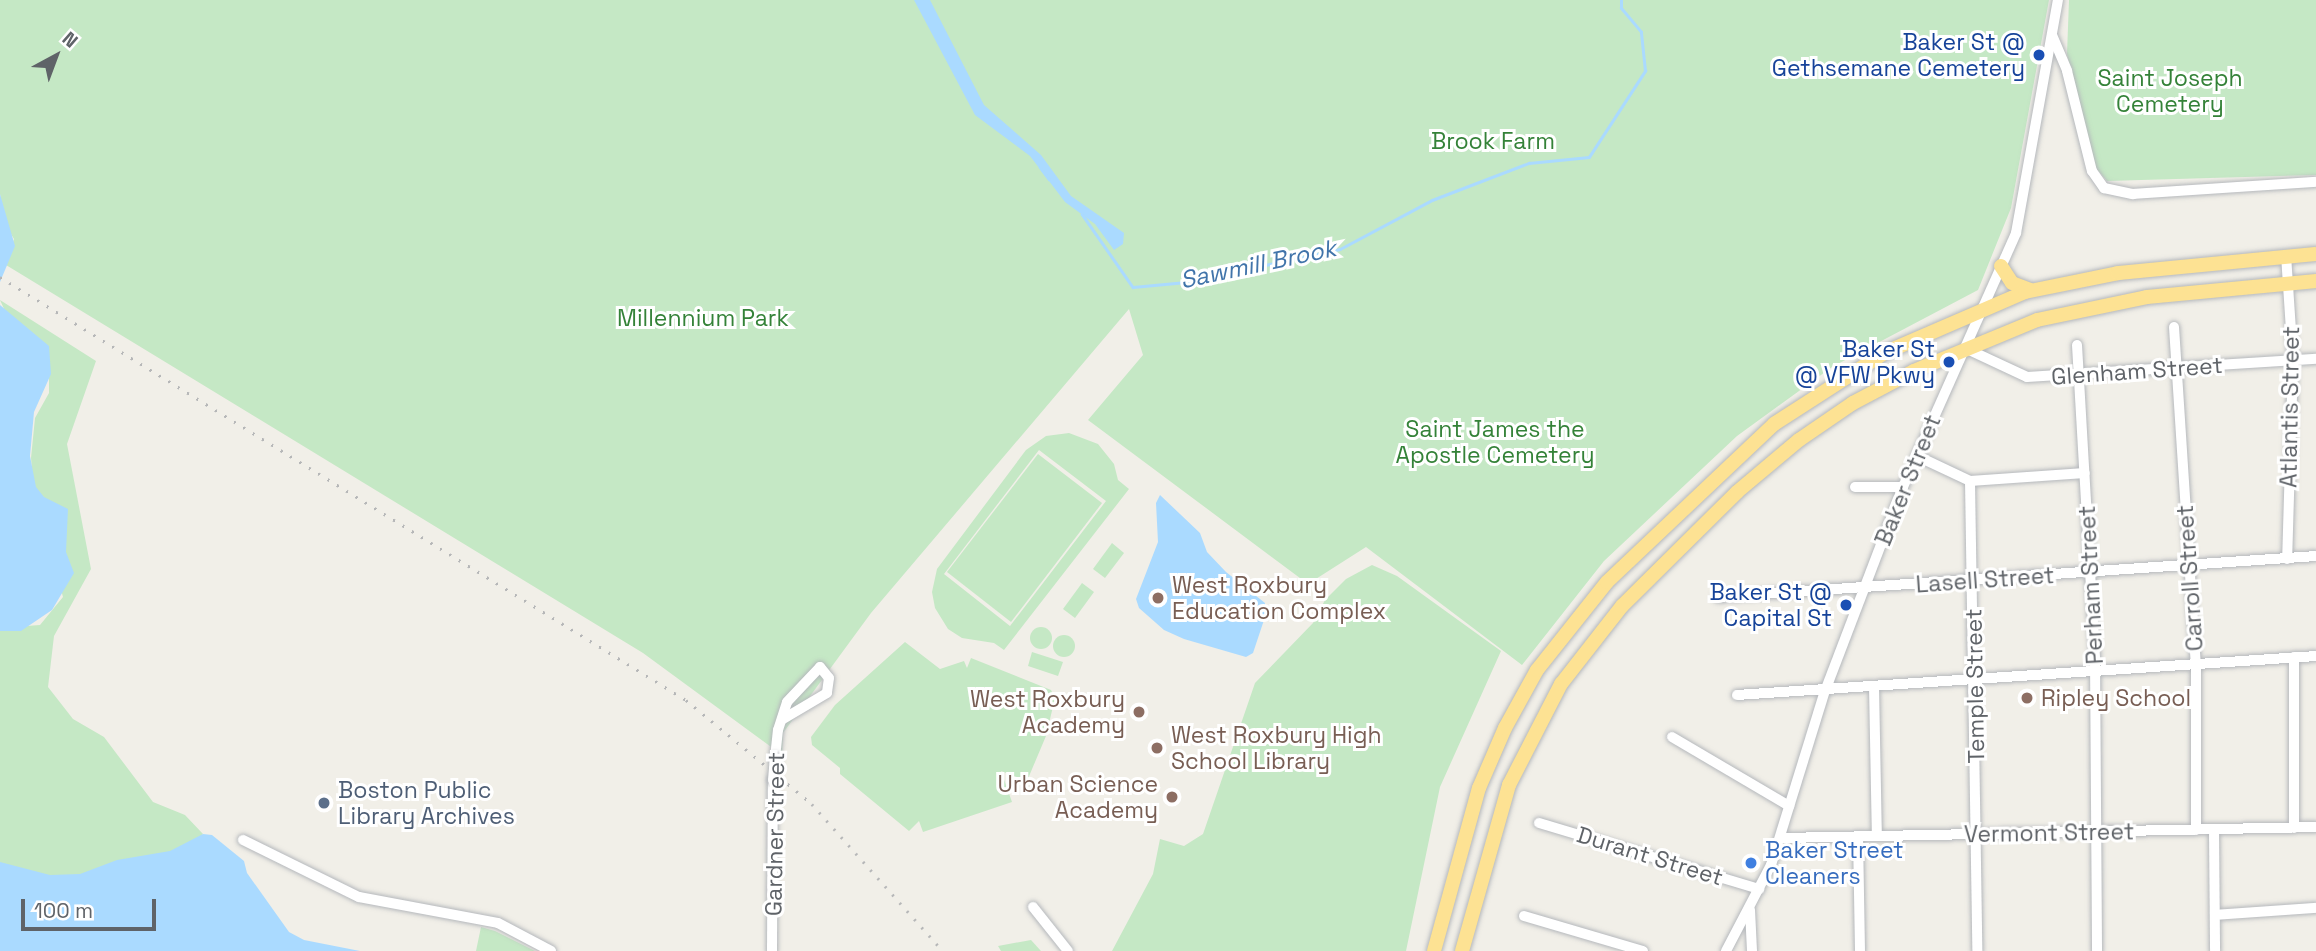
<!DOCTYPE html>
<style>
body{margin:0}
#map{position:relative;width:2316px;height:951px;overflow:hidden;background:#f1efe8;font-family:"Space Grotesk",sans-serif}
div>[style]{position:absolute}
.green>*{inset:0;background:#c5e8c5}
.round{border-radius:50%}
.water>*{inset:0;background:#aadaff}
.stream>*{height:2.5px;margin:-1.25px;padding:0 1.25px;transform-origin:1.25px;border-radius:1.25px;background:#aadaff}
.roads{filter:drop-shadow(0 0 2px #b5b8bc) drop-shadow(0 0 2px #b5b8bc)}
.minor>*{height:10px;margin:-5px;padding:0 5px;transform-origin:5px;border-radius:5px;background:#fff}
.highway>*{height:14px;margin:-7px;padding:0 7px;transform-origin:7px;border-radius:7px;background:#fde293}
.rail>*{height:2.5px;margin-top:-1.25px;transform-origin:0;background:repeating-linear-gradient(90deg,#b6b7b8 0 2px,transparent 0 11px)}
.bridges{filter:drop-shadow(0 0 2px #b5b8bc) drop-shadow(0 0 2px #b5b8bc)}
.minor-bridge>*{height:10px;margin:-5px;padding:0 5px;transform-origin:5px;border-radius:5px;background:#fff}
.dots>*{width:19px;height:19px;translate:-50% -50%;box-sizing:border-box;border:4px solid #fff;border-radius:50%}
span{translate:-50% -50%;white-space:nowrap;text-align:center;line-height:1.15;-webkit-text-stroke:6px #fff;paint-order:stroke}
.transit-label{font-size:23px;color:#164399}
.right{translate:-100% -50%;text-align:right}
.park-label{font-size:23px;color:#348238}
.street-label{font-size:23px;color:#5f6368}
.education-label{font-size:23px;color:#785e54}
.left{translate:0 -50%;text-align:left}
.service-label{font-size:23px;color:#4e5e75}
.shop-label{font-size:23px;color:#366cbe}
.water-label{font-size:24px;color:#4174aa;font-style:italic}
.north{position:absolute;left:21px;top:21px;width:70px;height:70px;-webkit-text-stroke:5px #fff;paint-order:stroke;rotate:41deg;font-size:19px;font-weight:700;line-height:28px;text-align:center;color:#5f6368}
.north::after{content:'';display:block;margin:auto;width:24px;height:32px;background:#5f6368;clip-path:polygon(50% 0,100% 100%,50% 72%,0 100%)}
.scale{position:absolute;left:21px;top:899px;width:135px;height:32px;box-sizing:border-box;border:4px solid #5f6368;border-top:0;padding-left:9px;font-size:21px;line-height:24px;white-space:nowrap;color:#5f6368;-webkit-text-stroke:5px #fff;paint-order:stroke}
</style>
<div id="map">
<div class="green">
<i style="clip-path:polygon(0 0,2049px 0,2011px 208px,1978px 290px,1832px 367px,1737px 436px,1604px 561px,1522px 665px,1366px 547px,1308px 584px,1088px 420px,1143px 355px,1129px 309px,871px 613px,783px 733px,782px 755px,643px 653px,6px 265px,14px 239px,5px 224px,0 194px)"></i>
<i style="clip-path:polygon(2069px 0,2316px 0,2316px 175px,2107px 181px,2095px 167px,2067px 54px)"></i>
<i style="clip-path:polygon(0 300px,96px 361px,67px 444px,91px 569px,54px 636px,48px 687px,73px 719px,104px 737px,153px 802px,185px 815px,203px 834px,200px 837px,244px 872px,0 881px,0 628px,40px 625px,63px 597px,34px 491px,31px 458px,35px 418px,49px 393px,49px 351px,5px 311px)"></i>
<i style="clip-path:polygon(evenodd,1069px 433px,1098px 444px,1114px 464px,1118px 480px,1129px 489px,1004px 650px,994px 643px,962px 638px,948px 629px,935px 608px,932px 592px,937px 569px,1026px 450px,1046px 436px,1069px 433px,1039px 450px,1106px 501px,1010px 626px,944px 574px,1039px 450px)"></i>
<i style="clip-path:polygon(1038px 454px,1102px 503px,1011px 622px,947px 572px)"></i>
<i style="clip-path:polygon(1112px 543px,1124px 553px,1105px 578px,1093px 569px)"></i>
<i style="clip-path:polygon(1372px 565px,1397px 576px,1501px 651px,1440px 787px,1406px 951px,1112px 951px,1153px 874px,1160px 839px,1184px 846px,1203px 834px,1255px 683px,1313px 623px,1325px 600px,1346px 579px)"></i>
<i style="clip-path:polygon(1082px 583px,1094px 592px,1075px 618px,1063px 609px)"></i>
<i class="round" style="left:1030px;top:627px;width:22px;height:22px"></i>
<i class="round" style="left:1053px;top:635px;width:22px;height:22px"></i>
<i style="clip-path:polygon(905px 642px,940px 669px,964px 661px,967px 668px,971px 658px,1051px 690px,1055px 698px,1046px 736px,1027px 781px,1001px 771px,1012px 802px,923px 832px,919px 821px,909px 831px,840px 774px,840px 768px,812px 745px,811px 737px,835px 705px)"></i>
<i style="clip-path:polygon(1032px 652px,1063px 662px,1058px 676px,1028px 666px)"></i>
<i style="clip-path:polygon(481px 927px,495px 931px,535px 951px,476px 951px)"></i>
<i style="clip-path:polygon(1031px 940px,1041px 951px,1001px 951px,998px 946px)"></i>
</div>
<div class="water">
<i style="clip-path:polygon(914px 0,930px 0,984px 105px,1041px 155px,1071px 196px,1124px 233px,1123px 244px,1114px 250px,1095px 224px,1065px 202px,1030px 156px,975px 115px)"></i>
<i style="clip-path:polygon(0 194px,15px 246px,0 282px)"></i>
<i style="clip-path:polygon(0 305px,49px 346px,51px 374px,34px 412px,30px 456px,36px 487px,44px 497px,68px 509px,66px 552px,74px 573px,52px 610px,21px 631px,0 631px)"></i>
<i style="clip-path:polygon(1160px 495px,1200px 533px,1207px 552px,1226px 572px,1265px 603px,1265px 617px,1253px 653px,1246px 657px,1184px 639px,1164px 630px,1139px 608px,1136px 599px,1158px 542px,1156px 503px)"></i>
<i style="clip-path:polygon(203px 834px,212px 835px,244px 861px,247px 873px,289px 932px,304px 940px,360px 951px,0 951px,0 862px,50px 875px,80px 874px,117px 860px,170px 851px)"></i>
</div>
<div class="stream">
<i style="left:1040px;top:167px;width:15px;rotate:53deg"></i>
<i style="left:1082px;top:214px;width:89px;rotate:55.1deg"></i>
<i style="left:1133px;top:287px;width:53px;rotate:-5.4deg"></i>
<i style="left:1186px;top:282px;width:157px;rotate:-12.1deg"></i>
<i style="left:1340px;top:249px;width:104px;rotate:-28deg"></i>
<i style="left:1432px;top:200px;width:104px;rotate:-20.9deg"></i>
<i style="left:1529px;top:163px;width:60px;rotate:-5.7deg"></i>
<i style="left:1589px;top:157px;width:103px;rotate:-56.9deg"></i>
<i style="left:1645px;top:71px;width:39px;rotate:-96deg"></i>
<i style="left:1641px;top:32px;width:31px;rotate:-130deg"></i>
<i style="left:1621px;top:8px;width:8px;rotate:-90deg"></i>
</div>
<div class="roads">
<div class="minor">
<i style="left:2052px;top:35px;width:39px;rotate:67deg"></i>
<i style="left:2067px;top:71px;width:103px;rotate:76deg"></i>
<i style="left:2092px;top:171px;width:21px;rotate:55deg"></i>
<i style="left:2104px;top:188px;width:30px;rotate:12deg"></i>
<i style="left:2133px;top:194px;width:183px;rotate:-3.8deg"></i>
<i style="left:2286px;top:255px;width:106px;rotate:86.2deg"></i>
<i style="left:2293px;top:361px;width:198px;rotate:91.7deg"></i>
<i style="left:2174px;top:327px;width:337px;rotate:86.3deg"></i>
<i style="left:2196px;top:663px;width:167px;rotate:90deg"></i>
<i style="left:2077px;top:345px;width:315px;rotate:86.7deg"></i>
<i style="left:2095px;top:659px;width:292px;rotate:89.6deg"></i>
<i style="left:1967px;top:349px;width:66px;rotate:25deg"></i>
<i style="left:2027px;top:377px;width:290px;rotate:-3.6deg"></i>
<i style="left:1917px;top:456px;width:59px;rotate:25.3deg"></i>
<i style="left:1970px;top:481px;width:470px;rotate:89.1deg"></i>
<i style="left:1970px;top:481px;width:115px;rotate:-4deg"></i>
<i style="left:1855px;top:487px;width:48px"></i>
<i style="left:1718px;top:597px;width:599px;rotate:-3.92deg"></i>
<i style="left:2294px;top:657px;width:171px;rotate:90deg"></i>
<i style="left:1874px;top:686px;width:150px;rotate:88.9deg"></i>
<i style="left:1737px;top:695px;width:580px;rotate:-3.85deg"></i>
<i style="left:1672px;top:737px;width:136px;rotate:30.5deg"></i>
<i style="left:775px;top:758px;width:28px;rotate:-84deg"></i>
<i style="left:778px;top:730px;width:29px;rotate:-72deg"></i>
<i style="left:787px;top:702px;width:48px;rotate:-46.7deg"></i>
<i style="left:820px;top:667px;width:14px;rotate:51deg"></i>
<i style="left:829px;top:678px;width:15px;rotate:98deg"></i>
<i style="left:827px;top:693px;width:51px;rotate:149.4deg"></i>
<i style="left:1539px;top:823px;width:230px;rotate:16.7deg"></i>
<i style="left:2214px;top:830px;width:121px;rotate:89.5deg"></i>
<i style="left:1858px;top:836px;width:115px;rotate:89deg"></i>
<i style="left:1782px;top:838px;width:534px;rotate:-1.18deg"></i>
<i style="left:243px;top:840px;width:129px;rotate:26.2deg"></i>
<i style="left:359px;top:897px;width:141px;rotate:10.6deg"></i>
<i style="left:498px;top:923px;width:60px;rotate:27.8deg"></i>
<i style="left:1033px;top:907px;width:56px;rotate:51.5deg"></i>
<i style="left:1750px;top:910px;width:41px;rotate:87.2deg"></i>
<i style="left:2215px;top:915px;width:101px;rotate:-4deg"></i>
<i style="left:1524px;top:916px;width:124px;rotate:16.4deg"></i>
<i style="left:772px;top:951px;width:171px;rotate:-89.7deg"></i>
<i style="left:1726px;top:951px;width:97px;rotate:-62.4deg"></i>
<i style="left:1771px;top:865px;width:182px;rotate:-72.8deg"></i>
<i style="left:1825px;top:691px;width:218px;rotate:-69.1deg"></i>
<i style="left:1903px;top:487px;width:278px;rotate:-66deg"></i>
<i style="left:2016px;top:233px;width:237px;rotate:-79.8deg"></i>
</div>
<div class="highway">
<i style="left:2001px;top:266px;width:20px;rotate:57deg"></i>
<i style="left:2012px;top:283px;width:19px;rotate:21deg"></i>
<i style="left:1434px;top:951px;width:169px;rotate:-74.6deg"></i>
<i style="left:1479px;top:788px;width:65px;rotate:-66.6deg"></i>
<i style="left:1505px;top:728px;width:66px;rotate:-61.1deg"></i>
<i style="left:1537px;top:670px;width:112px;rotate:-51.5deg"></i>
<i style="left:1607px;top:582px;width:230px;rotate:-43.4deg"></i>
<i style="left:1774px;top:424px;width:131px;rotate:-32.8deg"></i>
<i style="left:1884px;top:353px;width:154px;rotate:-23.4deg"></i>
<i style="left:2025px;top:292px;width:95px;rotate:-11.5deg"></i>
<i style="left:2118px;top:273px;width:199px;rotate:-5.5deg"></i>
<i style="left:1462px;top:951px;width:173px;rotate:-74.2deg"></i>
<i style="left:1509px;top:785px;width:114px;rotate:-62.8deg"></i>
<i style="left:1561px;top:684px;width:99px;rotate:-52deg"></i>
<i style="left:1622px;top:606px;width:162px;rotate:-44.7deg"></i>
<i style="left:1737px;top:492px;width:81px;rotate:-40deg"></i>
<i style="left:1799px;top:440px;width:65px;rotate:-34.4deg"></i>
<i style="left:1853px;top:403px;width:69px;rotate:-27.7deg"></i>
<i style="left:1914px;top:371px;width:133px;rotate:-22.5deg"></i>
<i style="left:2037px;top:320px;width:112px;rotate:-11.8deg"></i>
<i style="left:2147px;top:297px;width:170px;rotate:-5.4deg"></i>
</div>
</div>
<div class="rail">
<i style="left:0;top:277px;width:806px;rotate:31.66deg"></i>
<i style="left:686px;top:700px;width:163px;rotate:39.5deg"></i>
<i style="left:812px;top:804px;width:197px;rotate:48.3deg"></i>
</div>
<div class="bridges">
<div class="minor-bridge">
<i style="left:773px;top:780px;width:22px;rotate:-85deg"></i>
</div>
</div>
<div class="dots">
<i style="left:2039px;top:55px;background:#1a4fb4"></i>
<i style="left:1949px;top:362px;background:#1a4fb4"></i>
<i style="left:1158px;top:598px;background:#8d6e63"></i>
<i style="left:1846px;top:605px;background:#1a4fb4"></i>
<i style="left:2027px;top:698px;background:#8d6e63"></i>
<i style="left:1139px;top:712px;background:#8d6e63"></i>
<i style="left:1157px;top:748px;background:#8d6e63"></i>
<i style="left:1172px;top:797px;background:#8d6e63"></i>
<i style="left:324px;top:803px;background:#5c6f8a"></i>
<i style="left:1751px;top:863px;background:#3f7fe0"></i>
</div>
<div class="transit-label">
<span class="right" style="left:2025px;top:55px">Baker St @<br>Gethsemane Cemetery</span>
<span class="right" style="left:1935px;top:362px">Baker St<br>@ VFW Pkwy</span>
<span class="right" style="left:1832px;top:605px">Baker St @<br>Capital St</span>
</div>
<div class="park-label">
<span style="left:2170px;top:91px">Saint Joseph<br>Cemetery</span>
<span style="left:1493px;top:141px">Brook Farm</span>
<span style="left:703px;top:318px">Millennium Park</span>
<span style="left:1495px;top:442px">Saint James the<br>Apostle Cemetery</span>
</div>
<div class="street-label">
<span style="left:2137px;top:371px;rotate:-4deg">Glenham Street</span>
<span style="left:2290px;top:407px;rotate:-89deg">Atlantis Street</span>
<span style="left:1908px;top:480px;rotate:-68deg">Baker Street</span>
<span style="left:2190px;top:578px;rotate:-94deg">Carroll Street</span>
<span style="left:1985px;top:580px;rotate:-4deg">Lasell Street</span>
<span style="left:2091px;top:585px;rotate:-93deg">Perham Street</span>
<span style="left:1975px;top:686px;rotate:-91deg">Temple Street</span>
<span style="left:2049px;top:833px;rotate:-1deg">Vermont Street</span>
<span style="left:775px;top:834px;rotate:-89deg">Gardner Street</span>
<span style="left:1650px;top:856px;rotate:17deg">Durant Street</span>
</div>
<div class="education-label">
<span class="left" style="left:1172px;top:598px">West Roxbury<br>Education Complex</span>
<span class="left" style="left:2041px;top:698px">Ripley School</span>
<span class="right" style="left:1125px;top:712px">West Roxbury<br>Academy</span>
<span class="left" style="left:1171px;top:748px">West Roxbury High<br>School Library</span>
<span class="right" style="left:1158px;top:797px">Urban Science<br>Academy</span>
</div>
<div class="service-label">
<span class="left" style="left:338px;top:803px">Boston Public<br>Library Archives</span>
</div>
<div class="shop-label">
<span class="left" style="left:1765px;top:863px">Baker Street<br>Cleaners</span>
</div>
<div class="water-label">
<span style="left:1258px;top:264px;rotate:-12deg">Sawmill Brook</span>
</div>
<div class="north">N</div>
<div class="scale">100 m</div>
</div>
